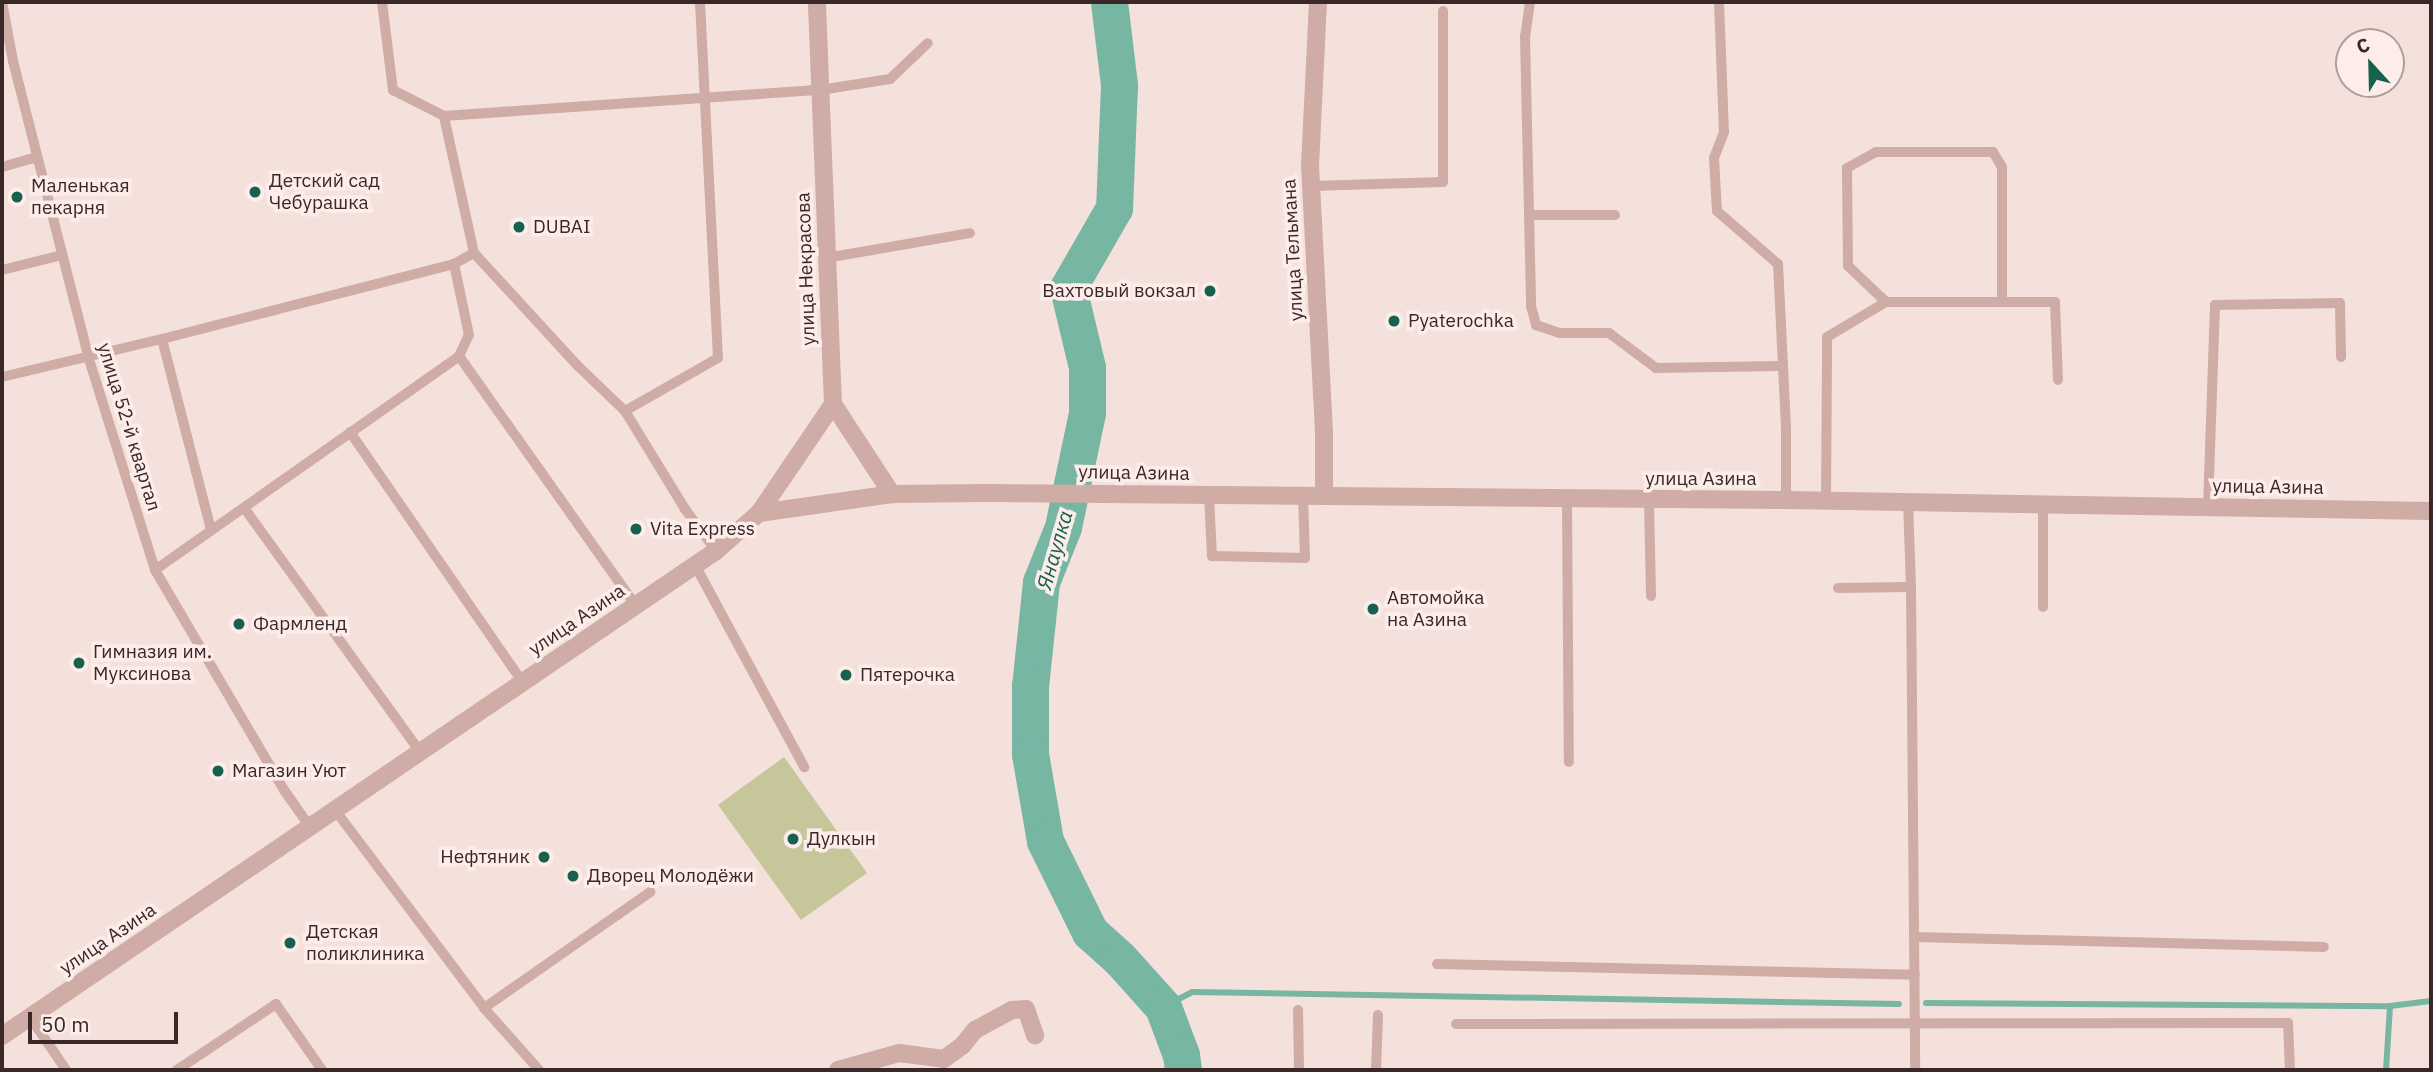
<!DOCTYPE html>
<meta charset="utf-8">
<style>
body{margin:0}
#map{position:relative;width:2433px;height:1072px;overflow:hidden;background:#f5e1dc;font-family:"IBM Plex Sans",sans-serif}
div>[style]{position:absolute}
.green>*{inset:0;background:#c6c69a}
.stream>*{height:6px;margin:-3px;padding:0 3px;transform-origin:3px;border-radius:3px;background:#78b6a4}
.river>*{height:37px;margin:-18.5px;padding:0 18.5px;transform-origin:18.5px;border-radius:18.5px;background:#78b6a4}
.service>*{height:10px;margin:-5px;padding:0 5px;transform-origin:5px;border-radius:5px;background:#cfaca6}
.minor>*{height:18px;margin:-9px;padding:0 9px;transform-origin:9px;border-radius:9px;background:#cfaca6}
.tertiary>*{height:18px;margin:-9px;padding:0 9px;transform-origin:9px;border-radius:9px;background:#cfaca6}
.dots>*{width:19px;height:19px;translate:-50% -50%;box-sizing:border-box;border:4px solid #fcedea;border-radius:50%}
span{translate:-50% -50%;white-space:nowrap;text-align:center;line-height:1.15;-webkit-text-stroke:7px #fcedea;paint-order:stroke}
.poi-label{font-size:19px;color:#3a2828}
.left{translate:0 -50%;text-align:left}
.right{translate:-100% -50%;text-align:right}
.street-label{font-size:19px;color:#3a2828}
.water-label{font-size:21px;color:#18614e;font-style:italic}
.frame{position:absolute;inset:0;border:4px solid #3a2828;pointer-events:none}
.north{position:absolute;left:2335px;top:28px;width:70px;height:70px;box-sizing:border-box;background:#fcedea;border:2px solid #ae9e9c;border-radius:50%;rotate:338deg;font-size:19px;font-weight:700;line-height:28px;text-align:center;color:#3a2828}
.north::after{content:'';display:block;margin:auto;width:24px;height:32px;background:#18614e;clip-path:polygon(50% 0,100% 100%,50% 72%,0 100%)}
.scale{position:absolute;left:28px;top:1012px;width:150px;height:32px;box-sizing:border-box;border:4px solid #3a2828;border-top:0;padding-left:9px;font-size:21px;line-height:24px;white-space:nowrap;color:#3a2828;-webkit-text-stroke:5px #fcedea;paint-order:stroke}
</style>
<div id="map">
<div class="green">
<i style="clip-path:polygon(784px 757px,867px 873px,801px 920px,718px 805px)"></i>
</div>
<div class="stream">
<i style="left:1926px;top:1003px;width:464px;rotate:0.4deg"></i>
<i style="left:2390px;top:1006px;width:41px;rotate:-7deg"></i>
<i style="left:1163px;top:1007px;width:33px;rotate:-27deg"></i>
<i style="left:1192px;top:992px;width:707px;rotate:0.97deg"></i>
<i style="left:2386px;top:1070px;width:64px;rotate:-86.4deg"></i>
</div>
<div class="river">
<i style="left:1109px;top:2px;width:84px;rotate:83.1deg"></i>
<i style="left:1119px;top:85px;width:123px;rotate:92.3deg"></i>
<i style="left:1114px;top:208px;width:92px;rotate:119.9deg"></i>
<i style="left:1068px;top:288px;width:81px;rotate:76.5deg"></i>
<i style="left:1087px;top:367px;width:46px;rotate:90deg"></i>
<i style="left:1087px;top:413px;width:116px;rotate:101.9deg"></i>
<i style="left:1063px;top:527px;width:59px;rotate:111.8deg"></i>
<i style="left:1041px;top:582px;width:105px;rotate:96deg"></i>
<i style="left:1030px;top:686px;width:68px;rotate:90deg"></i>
<i style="left:1030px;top:754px;width:88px;rotate:80.2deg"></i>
<i style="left:1045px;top:841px;width:102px;rotate:63.7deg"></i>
<i style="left:1090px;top:932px;width:40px;rotate:42deg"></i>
<i style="left:1120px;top:959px;width:64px;rotate:48.1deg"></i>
<i style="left:1163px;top:1007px;width:51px;rotate:69.4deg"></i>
<i style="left:1181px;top:1055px;width:15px;rotate:82deg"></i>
</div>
<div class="service">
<i style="left:2px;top:2px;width:60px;rotate:79.4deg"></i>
<i style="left:13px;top:61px;width:304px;rotate:75.7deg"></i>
<i style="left:88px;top:356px;width:224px;rotate:72.6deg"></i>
<i style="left:155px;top:570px;width:255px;rotate:59.6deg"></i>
<i style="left:284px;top:790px;width:45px;rotate:54.9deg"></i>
<i style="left:382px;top:2px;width:89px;rotate:82.9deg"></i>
<i style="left:393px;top:90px;width:57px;rotate:27deg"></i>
<i style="left:1530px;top:2px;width:34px;rotate:98deg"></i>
<i style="left:1525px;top:36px;width:270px;rotate:88.7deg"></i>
<i style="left:1531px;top:306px;width:20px;rotate:75deg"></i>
<i style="left:1536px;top:325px;width:24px;rotate:19deg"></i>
<i style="left:1559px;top:333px;width:50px"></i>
<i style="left:1609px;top:333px;width:59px;rotate:36.7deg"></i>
<i style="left:1656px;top:368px;width:125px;rotate:-0.9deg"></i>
<i style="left:1719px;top:2px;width:130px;rotate:87.8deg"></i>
<i style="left:1724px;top:132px;width:28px;rotate:111deg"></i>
<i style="left:1714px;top:158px;width:53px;rotate:86.8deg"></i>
<i style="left:1717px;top:211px;width:81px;rotate:41deg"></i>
<i style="left:1778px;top:264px;width:165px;rotate:87.2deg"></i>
<i style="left:1786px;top:429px;width:71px;rotate:90deg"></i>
<i style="left:2px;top:167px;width:36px;rotate:-16deg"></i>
<i style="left:1312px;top:186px;width:131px;rotate:-1.7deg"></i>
<i style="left:1443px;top:182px;width:171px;rotate:-90deg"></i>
<i style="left:1529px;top:215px;width:86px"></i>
<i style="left:474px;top:253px;width:140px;rotate:-102.4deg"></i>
<i style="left:444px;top:116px;width:377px;rotate:-4deg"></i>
<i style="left:820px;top:90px;width:71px;rotate:-8.9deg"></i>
<i style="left:890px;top:79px;width:52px;rotate:-43.5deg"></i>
<i style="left:826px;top:258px;width:146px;rotate:-9.8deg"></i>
<i style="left:2px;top:270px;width:62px;rotate:-14deg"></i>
<i style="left:1886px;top:302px;width:52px;rotate:-136.5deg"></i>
<i style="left:1848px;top:266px;width:98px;rotate:-90.6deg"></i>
<i style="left:1847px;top:168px;width:33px;rotate:-29deg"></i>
<i style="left:1876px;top:152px;width:117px"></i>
<i style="left:1993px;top:152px;width:17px;rotate:59deg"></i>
<i style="left:2002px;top:167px;width:134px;rotate:90deg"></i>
<i style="left:162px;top:339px;width:301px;rotate:-14.4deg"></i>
<i style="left:459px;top:356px;width:306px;rotate:54.7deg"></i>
<i style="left:2px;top:377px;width:164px;rotate:-13.4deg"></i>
<i style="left:162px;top:339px;width:197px;rotate:75.6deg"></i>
<i style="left:625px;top:411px;width:107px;rotate:-29.7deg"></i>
<i style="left:718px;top:358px;width:356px;rotate:-92.9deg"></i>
<i style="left:350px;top:432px;width:305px;rotate:55.4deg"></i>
<i style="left:1209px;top:495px;width:61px;rotate:87.2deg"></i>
<i style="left:1212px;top:556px;width:93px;rotate:1.2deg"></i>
<i style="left:1305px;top:558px;width:62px;rotate:-91.8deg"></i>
<i style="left:1567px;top:500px;width:262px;rotate:89.6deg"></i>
<i style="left:1826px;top:500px;width:163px;rotate:-89.6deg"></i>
<i style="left:1827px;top:337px;width:69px;rotate:-30.7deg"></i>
<i style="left:1886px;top:302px;width:169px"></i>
<i style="left:2055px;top:302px;width:78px;rotate:87.8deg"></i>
<i style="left:1649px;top:501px;width:95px;rotate:88.8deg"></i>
<i style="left:2043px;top:503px;width:104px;rotate:90deg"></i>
<i style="left:2208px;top:506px;width:201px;rotate:-88deg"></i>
<i style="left:2215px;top:305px;width:125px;rotate:-0.9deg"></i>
<i style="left:2340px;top:303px;width:54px;rotate:88.9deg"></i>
<i style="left:245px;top:509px;width:299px;rotate:54.2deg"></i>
<i style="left:695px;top:565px;width:230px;rotate:61.6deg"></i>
<i style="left:155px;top:570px;width:372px;rotate:-35.1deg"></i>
<i style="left:459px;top:356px;width:23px;rotate:-65deg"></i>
<i style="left:469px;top:335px;width:73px;rotate:-101.9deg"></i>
<i style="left:454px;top:264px;width:23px;rotate:-29deg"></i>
<i style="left:474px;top:253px;width:154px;rotate:47.4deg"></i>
<i style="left:578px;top:366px;width:65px;rotate:43.8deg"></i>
<i style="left:625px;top:411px;width:115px;rotate:58.5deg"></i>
<i style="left:685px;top:509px;width:52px;rotate:53.6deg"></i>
<i style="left:1911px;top:587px;width:483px;rotate:89.5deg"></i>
<i style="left:1838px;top:588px;width:73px;rotate:-0.8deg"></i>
<i style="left:1911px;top:587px;width:85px;rotate:-92deg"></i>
<i style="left:335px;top:810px;width:248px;rotate:53deg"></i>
<i style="left:484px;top:1008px;width:83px;rotate:48.4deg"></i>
<i style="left:1915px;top:937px;width:409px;rotate:1.4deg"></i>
<i style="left:1437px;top:964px;width:478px;rotate:1.3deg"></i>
<i style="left:484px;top:1008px;width:203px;rotate:-34.9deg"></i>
<i style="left:1298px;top:1010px;width:60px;rotate:89deg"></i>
<i style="left:30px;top:1017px;width:64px;rotate:55.8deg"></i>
<i style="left:1456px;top:1024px;width:832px;rotate:-0.07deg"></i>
<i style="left:2288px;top:1023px;width:47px;rotate:87.6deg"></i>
<i style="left:177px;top:1070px;width:119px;rotate:-33.7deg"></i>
<i style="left:276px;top:1004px;width:80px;rotate:55.1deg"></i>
<i style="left:1376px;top:1070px;width:55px;rotate:-87.9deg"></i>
</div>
<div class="minor">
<i style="left:1318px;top:2px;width:163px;rotate:92.8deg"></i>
<i style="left:1310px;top:165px;width:267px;rotate:87deg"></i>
<i style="left:1324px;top:432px;width:64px;rotate:90deg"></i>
<i style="left:838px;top:1070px;width:63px;rotate:-15.6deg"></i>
<i style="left:899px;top:1053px;width:45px;rotate:7.6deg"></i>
<i style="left:944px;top:1059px;width:22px;rotate:-36deg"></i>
<i style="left:962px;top:1046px;width:21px;rotate:-51deg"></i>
<i style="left:975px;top:1030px;width:42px;rotate:-28.4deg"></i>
<i style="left:1012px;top:1010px;width:14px;rotate:-4deg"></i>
<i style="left:1026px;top:1009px;width:28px;rotate:71deg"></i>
</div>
<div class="tertiary">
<i style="left:833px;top:404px;width:108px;rotate:56.8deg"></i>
<i style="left:759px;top:513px;width:132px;rotate:-55.8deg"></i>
<i style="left:833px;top:404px;width:402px;rotate:-92.3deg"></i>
<i style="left:2px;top:1036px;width:863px;rotate:-34.19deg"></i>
<i style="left:716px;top:551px;width:57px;rotate:-41.5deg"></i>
<i style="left:759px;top:513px;width:134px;rotate:-8.1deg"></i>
<i style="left:892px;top:494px;width:95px;rotate:-0.6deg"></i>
<i style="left:987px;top:493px;width:799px;rotate:0.5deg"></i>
<i style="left:1786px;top:500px;width:645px;rotate:0.98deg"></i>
</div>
<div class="dots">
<i style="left:255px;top:192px;background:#18614e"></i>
<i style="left:17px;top:197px;background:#18614e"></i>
<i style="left:519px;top:227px;background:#18614e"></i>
<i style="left:1210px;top:291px;background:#18614e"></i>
<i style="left:1394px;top:321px;background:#18614e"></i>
<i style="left:636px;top:529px;background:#18614e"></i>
<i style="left:1373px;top:609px;background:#18614e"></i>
<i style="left:239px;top:624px;background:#18614e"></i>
<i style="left:79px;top:663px;background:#18614e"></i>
<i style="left:846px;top:675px;background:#18614e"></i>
<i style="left:218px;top:771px;background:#18614e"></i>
<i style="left:793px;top:839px;background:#18614e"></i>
<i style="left:544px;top:857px;background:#18614e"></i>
<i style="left:573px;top:876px;background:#18614e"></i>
<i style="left:290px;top:943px;background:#18614e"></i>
</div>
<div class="poi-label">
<span class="left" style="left:269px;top:192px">Детский сад<br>Чебурашка</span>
<span class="left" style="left:31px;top:197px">Маленькая<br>пекарня</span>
<span class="left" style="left:533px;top:227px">DUBAI</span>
<span class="right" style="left:1196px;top:291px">Вахтовый вокзал</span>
<span class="left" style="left:1408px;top:321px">Pyaterochka</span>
<span class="left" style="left:650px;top:529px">Vita Express</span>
<span class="left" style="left:1387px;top:609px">Автомойка<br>на Азина</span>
<span class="left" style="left:253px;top:624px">Фармленд</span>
<span class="left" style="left:93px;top:663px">Гимназия им.<br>Муксинова</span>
<span class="left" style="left:860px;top:675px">Пятерочка</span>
<span class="left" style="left:232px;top:771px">Магазин Уют</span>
<span class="left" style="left:807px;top:839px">Дулкын</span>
<span class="right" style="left:530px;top:857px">Нефтяник</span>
<span class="left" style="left:587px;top:876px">Дворец Молодёжи</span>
<span class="left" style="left:306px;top:943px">Детская<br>поликлиника</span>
</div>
<div class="street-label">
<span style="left:1293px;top:250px;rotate:-93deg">улица Тельмана</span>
<span style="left:806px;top:269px;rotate:-92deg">улица Некрасова</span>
<span style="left:129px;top:427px;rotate:73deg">улица 52-й квартал</span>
<span style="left:1134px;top:473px;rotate:1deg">улица Азина</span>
<span style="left:1701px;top:479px">улица Азина</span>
<span style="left:2268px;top:487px;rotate:1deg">улица Азина</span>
<span style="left:577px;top:620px;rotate:-34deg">улица Азина</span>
<span style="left:108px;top:939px;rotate:-34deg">улица Азина</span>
</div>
<div class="water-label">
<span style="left:1054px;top:550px;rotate:-74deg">Янаулка</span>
</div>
<div class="frame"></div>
<div class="north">С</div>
<div class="scale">50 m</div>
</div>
